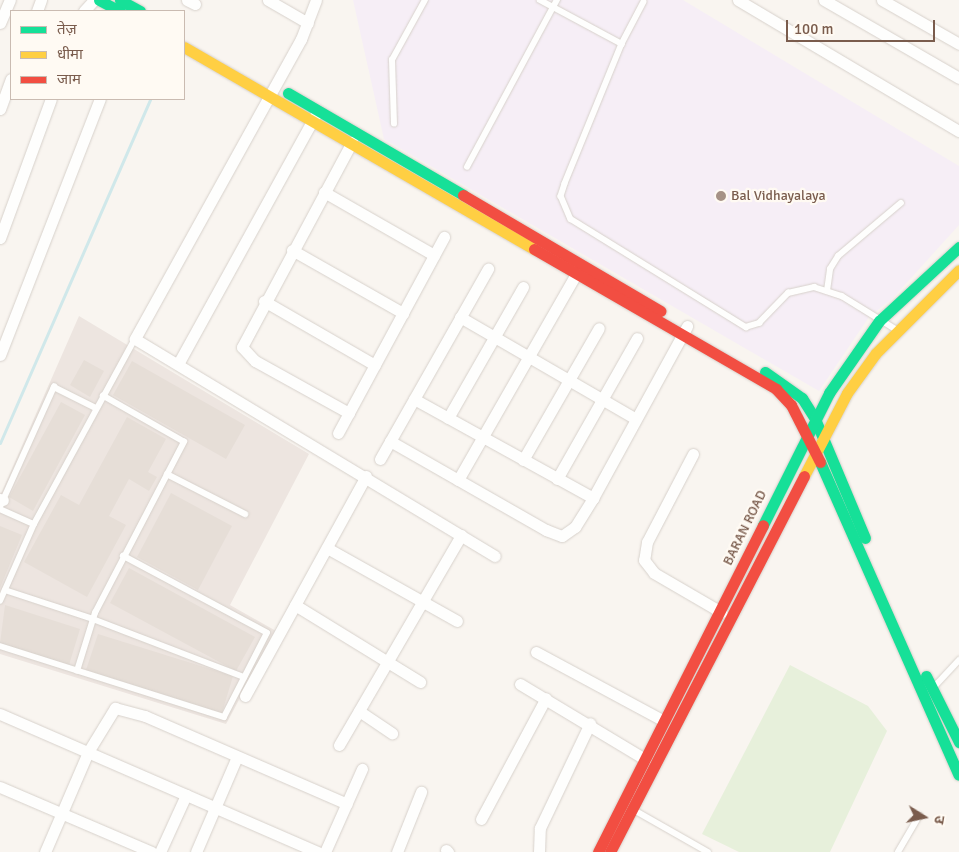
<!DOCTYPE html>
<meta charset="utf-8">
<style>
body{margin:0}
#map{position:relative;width:959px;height:852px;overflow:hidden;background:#f9f5f0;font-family:Signika,"Noto Sans Devanagari",sans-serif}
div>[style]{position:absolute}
.industrial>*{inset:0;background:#ede5e0}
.education>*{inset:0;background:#f6eef6}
.green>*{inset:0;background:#e7f0db}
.stream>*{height:3px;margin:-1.5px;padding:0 1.5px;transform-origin:1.5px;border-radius:1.5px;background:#d0e8ea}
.building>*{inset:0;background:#e6ded7}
.roads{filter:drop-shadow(0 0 1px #d7d1cb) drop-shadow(0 0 1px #d7d1cb)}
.lane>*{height:5.5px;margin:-2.75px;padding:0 2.75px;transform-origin:2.75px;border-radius:2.75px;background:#fefefd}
.street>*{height:11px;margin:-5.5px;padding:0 5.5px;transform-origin:5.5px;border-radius:5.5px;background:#fefefd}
.fast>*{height:11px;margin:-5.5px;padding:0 5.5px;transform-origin:5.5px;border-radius:5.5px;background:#16e098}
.slow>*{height:11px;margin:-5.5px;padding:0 5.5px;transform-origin:5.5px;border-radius:5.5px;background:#ffcf43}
.jam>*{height:11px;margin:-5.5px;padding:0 5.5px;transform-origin:5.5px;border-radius:5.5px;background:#f24e42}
.dots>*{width:14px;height:14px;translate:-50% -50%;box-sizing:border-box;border:2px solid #fffaf3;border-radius:50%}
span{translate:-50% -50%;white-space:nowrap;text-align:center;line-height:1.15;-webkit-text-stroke:4.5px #fffaf3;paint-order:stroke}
.poi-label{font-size:14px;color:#7a5c4d}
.left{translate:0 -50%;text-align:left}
.street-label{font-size:14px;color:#7a5c4d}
.legend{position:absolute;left:10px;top:10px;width:175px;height:90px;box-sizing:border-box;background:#fffaf3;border:1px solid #cabbb1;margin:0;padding:6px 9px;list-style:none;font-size:15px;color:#7a5c4d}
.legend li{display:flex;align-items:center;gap:10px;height:25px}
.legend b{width:25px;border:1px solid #cabbb1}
.north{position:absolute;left:899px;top:792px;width:50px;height:50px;-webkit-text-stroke:4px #fffaf3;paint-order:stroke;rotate:100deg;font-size:14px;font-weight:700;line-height:20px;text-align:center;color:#7a5c4d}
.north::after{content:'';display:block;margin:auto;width:18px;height:22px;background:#7a5c4d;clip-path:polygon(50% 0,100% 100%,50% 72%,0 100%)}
.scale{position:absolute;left:786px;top:20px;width:149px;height:22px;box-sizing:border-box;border:2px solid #7a5c4d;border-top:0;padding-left:6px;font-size:15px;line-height:18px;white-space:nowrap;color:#7a5c4d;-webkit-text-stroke:4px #fffaf3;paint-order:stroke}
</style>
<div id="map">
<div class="industrial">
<i style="clip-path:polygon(79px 316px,309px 454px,230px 605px,276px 631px,226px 724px,0 654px,0 496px)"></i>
</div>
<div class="education">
<i style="clip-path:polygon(353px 0,683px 0,959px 166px,959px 225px,893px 298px,869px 317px,819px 391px,384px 139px)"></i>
</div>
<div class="green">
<i style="clip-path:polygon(790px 665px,868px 706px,887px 731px,830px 852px,739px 852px,702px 834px)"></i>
</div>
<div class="stream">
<i style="left:0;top:443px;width:375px;rotate:-66.4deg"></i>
</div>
<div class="building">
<i style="clip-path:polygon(84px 360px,104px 371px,90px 397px,70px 385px)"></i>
<i style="clip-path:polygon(132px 361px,245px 425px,226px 459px,113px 395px)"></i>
<i style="clip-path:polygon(61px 402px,85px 415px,33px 511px,9px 497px)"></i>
<i style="clip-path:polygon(127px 417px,166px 439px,148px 472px,157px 477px,149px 491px,129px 479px,109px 516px,126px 525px,87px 597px,24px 562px,61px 495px,79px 505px)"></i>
<i style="clip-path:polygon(171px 493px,232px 526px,198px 590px,137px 557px)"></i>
<i style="clip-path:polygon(0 526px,22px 535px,0 588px)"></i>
<i style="clip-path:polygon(129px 568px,255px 637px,236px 671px,110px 603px)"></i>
<i style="clip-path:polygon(5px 605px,80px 629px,69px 665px,0 643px)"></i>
<i style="clip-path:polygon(98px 634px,233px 676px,222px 713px,86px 670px)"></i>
</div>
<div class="roads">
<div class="lane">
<i style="left:540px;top:0;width:93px;rotate:28.2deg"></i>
<i style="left:644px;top:2px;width:47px;rotate:117.6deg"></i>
<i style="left:622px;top:44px;width:151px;rotate:112.2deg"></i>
<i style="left:565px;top:184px;width:13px;rotate:108deg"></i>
<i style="left:561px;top:196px;width:25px;rotate:67deg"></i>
<i style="left:571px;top:219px;width:206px;rotate:31.7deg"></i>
<i style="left:746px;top:327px;width:14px;rotate:-17deg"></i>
<i style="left:759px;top:323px;width:42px;rotate:-46deg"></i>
<i style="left:788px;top:293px;width:27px;rotate:-13deg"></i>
<i style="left:814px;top:287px;width:29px;rotate:18deg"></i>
<i style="left:842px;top:296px;width:65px;rotate:31.7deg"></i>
<i style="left:394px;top:124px;width:64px;rotate:-91.8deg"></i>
<i style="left:392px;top:60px;width:68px;rotate:-61.2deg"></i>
<i style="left:467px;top:167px;width:190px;rotate:-61.7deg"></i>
<i style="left:827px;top:291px;width:22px;rotate:-82deg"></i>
<i style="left:830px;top:269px;width:15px;rotate:-58deg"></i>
<i style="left:838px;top:256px;width:82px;rotate:-40.1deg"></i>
<i style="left:167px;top:474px;width:88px;rotate:27.1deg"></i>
<i style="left:0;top:507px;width:132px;rotate:-65.8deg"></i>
<i style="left:54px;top:387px;width:47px;rotate:26.6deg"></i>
<i style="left:0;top:509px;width:37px;rotate:24deg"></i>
<i style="left:5px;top:590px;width:93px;rotate:18.2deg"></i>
<i style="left:93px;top:619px;width:162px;rotate:21deg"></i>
<i style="left:0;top:601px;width:84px;rotate:-66.2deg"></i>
<i style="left:34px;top:524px;width:211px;rotate:-61.4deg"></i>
<i style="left:0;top:646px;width:235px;rotate:17.6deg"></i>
<i style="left:224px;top:717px;width:94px;rotate:-62.9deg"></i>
<i style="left:267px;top:633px;width:163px;rotate:-151.9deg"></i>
<i style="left:77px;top:671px;width:61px;rotate:-72.8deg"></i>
<i style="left:95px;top:613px;width:193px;rotate:-62.5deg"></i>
<i style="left:184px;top:442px;width:93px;rotate:-150.4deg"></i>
<i style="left:934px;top:687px;width:37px;rotate:-47deg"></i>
<i style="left:634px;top:810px;width:85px;rotate:29.6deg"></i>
<i style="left:898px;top:852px;width:42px;rotate:-59.7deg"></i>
</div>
<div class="street">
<i style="left:187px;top:0;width:9px;rotate:27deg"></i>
<i style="left:268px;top:0;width:46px;rotate:29.9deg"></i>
<i style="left:316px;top:0;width:42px;rotate:111deg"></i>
<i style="left:301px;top:39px;width:343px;rotate:119deg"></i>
<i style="left:135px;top:339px;width:420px;rotate:31.1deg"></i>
<i style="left:738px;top:0;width:257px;rotate:30.7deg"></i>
<i style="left:824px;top:0;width:156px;rotate:30deg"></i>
<i style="left:882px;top:0;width:89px;rotate:29.7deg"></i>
<i style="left:37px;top:11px;width:12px;rotate:-70deg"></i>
<i style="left:84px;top:11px;width:15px;rotate:-48deg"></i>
<i style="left:0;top:23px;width:25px;rotate:-67deg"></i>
<i style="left:0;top:109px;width:32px;rotate:-70deg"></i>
<i style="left:324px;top:192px;width:127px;rotate:29.8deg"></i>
<i style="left:0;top:238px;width:148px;rotate:-69.9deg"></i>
<i style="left:292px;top:250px;width:128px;rotate:29.6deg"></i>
<i style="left:264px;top:301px;width:128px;rotate:30deg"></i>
<i style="left:460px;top:317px;width:201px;rotate:30.1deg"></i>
<i style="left:0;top:355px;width:275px;rotate:-68.7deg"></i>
<i style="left:178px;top:364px;width:286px;rotate:-61.1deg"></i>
<i style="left:414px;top:399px;width:205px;rotate:28.9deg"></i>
<i style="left:349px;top:413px;width:107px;rotate:-151deg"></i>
<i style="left:255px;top:361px;width:19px;rotate:-133deg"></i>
<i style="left:242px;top:347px;width:233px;rotate:-61.8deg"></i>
<i style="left:448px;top:418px;width:151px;rotate:-60.2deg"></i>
<i style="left:338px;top:433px;width:223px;rotate:-61.6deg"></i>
<i style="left:390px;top:441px;width:180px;rotate:29.7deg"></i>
<i style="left:546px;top:530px;width:17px;rotate:21deg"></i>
<i style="left:562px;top:536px;width:16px;rotate:-35deg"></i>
<i style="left:575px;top:527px;width:34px;rotate:-58deg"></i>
<i style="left:593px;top:498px;width:196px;rotate:-61.3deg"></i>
<i style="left:693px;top:454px;width:99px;rotate:117.6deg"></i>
<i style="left:647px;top:542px;width:18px;rotate:99deg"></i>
<i style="left:644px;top:560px;width:16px;rotate:52deg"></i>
<i style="left:654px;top:573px;width:78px;rotate:30.2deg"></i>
<i style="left:380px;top:459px;width:219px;rotate:-60.4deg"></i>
<i style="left:523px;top:460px;width:152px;rotate:-60.1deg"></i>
<i style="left:557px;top:479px;width:162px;rotate:-60.4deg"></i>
<i style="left:458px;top:480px;width:245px;rotate:-60.2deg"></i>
<i style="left:0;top:499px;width:3px;rotate:18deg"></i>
<i style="left:327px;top:548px;width:149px;rotate:29.3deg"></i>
<i style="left:295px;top:605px;width:147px;rotate:31.6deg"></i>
<i style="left:536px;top:652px;width:145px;rotate:28.3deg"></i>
<i style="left:520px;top:684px;width:146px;rotate:31deg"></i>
<i style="left:245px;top:696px;width:251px;rotate:-61.2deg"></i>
<i style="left:359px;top:711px;width:40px;rotate:34deg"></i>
<i style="left:0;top:714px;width:347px;rotate:23.5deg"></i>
<i style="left:339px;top:745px;width:243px;rotate:-59.8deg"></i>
<i style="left:0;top:787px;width:165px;rotate:23.2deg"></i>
<i style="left:481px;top:819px;width:137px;rotate:-61.8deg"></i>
<i style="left:446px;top:850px;width:3px;rotate:45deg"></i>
<i style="left:45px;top:852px;width:109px;rotate:-66.7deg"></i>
<i style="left:88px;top:752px;width:52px;rotate:-58.5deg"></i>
<i style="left:115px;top:708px;width:31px;rotate:15deg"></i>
<i style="left:145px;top:716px;width:220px;rotate:23.5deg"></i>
<i style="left:160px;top:852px;width:63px;rotate:-65.5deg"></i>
<i style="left:196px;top:852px;width:103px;rotate:-66.7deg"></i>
<i style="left:325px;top:852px;width:91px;rotate:-66deg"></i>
<i style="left:397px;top:852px;width:65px;rotate:-68.2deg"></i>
<i style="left:539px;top:852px;width:24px;rotate:-88deg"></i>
<i style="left:540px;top:828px;width:116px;rotate:-64.5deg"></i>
</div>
<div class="fast">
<i style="left:99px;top:0;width:24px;rotate:28deg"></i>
<i style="left:120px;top:0;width:23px;rotate:29deg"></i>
<i style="left:288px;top:93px;width:203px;rotate:30.2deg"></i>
<i style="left:765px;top:372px;width:45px;rotate:35.1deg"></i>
<i style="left:802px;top:398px;width:25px;rotate:58deg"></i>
<i style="left:815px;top:419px;width:129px;rotate:67.2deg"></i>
<i style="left:820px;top:462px;width:342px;rotate:66.1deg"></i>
<i style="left:763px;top:525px;width:148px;rotate:-63.4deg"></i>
<i style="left:829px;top:393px;width:88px;rotate:-55.2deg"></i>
<i style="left:879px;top:321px;width:109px;rotate:-42.8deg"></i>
<i style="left:926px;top:676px;width:74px;rotate:63.4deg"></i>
</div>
<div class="slow">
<i style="left:184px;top:47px;width:404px;rotate:30deg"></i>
<i style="left:804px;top:476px;width:93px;rotate:-62.6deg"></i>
<i style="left:847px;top:393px;width:49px;rotate:-54.1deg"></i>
<i style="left:876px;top:353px;width:117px;rotate:-45deg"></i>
</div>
<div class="jam">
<i style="left:463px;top:195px;width:229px;rotate:30.4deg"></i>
<i style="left:534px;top:249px;width:280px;rotate:30deg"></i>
<i style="left:776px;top:389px;width:22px;rotate:47deg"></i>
<i style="left:791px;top:405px;width:64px;rotate:63deg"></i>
<i style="left:598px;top:852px;width:366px;rotate:-63.2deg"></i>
<i style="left:610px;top:852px;width:423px;rotate:-62.7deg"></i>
</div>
</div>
<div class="dots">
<i style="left:721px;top:196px;background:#a69286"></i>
</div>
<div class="poi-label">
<span class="left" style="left:731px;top:196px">Bal Vidhayalaya</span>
</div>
<div class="street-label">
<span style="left:745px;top:528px;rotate:-64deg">BARAN ROAD</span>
</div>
<ul class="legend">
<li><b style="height:6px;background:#16e098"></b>तेज़</li>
<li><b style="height:6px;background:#ffcf43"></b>धीमा</li>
<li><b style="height:6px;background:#f24e42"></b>जाम</li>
</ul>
<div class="north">उ</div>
<div class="scale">100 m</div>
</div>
